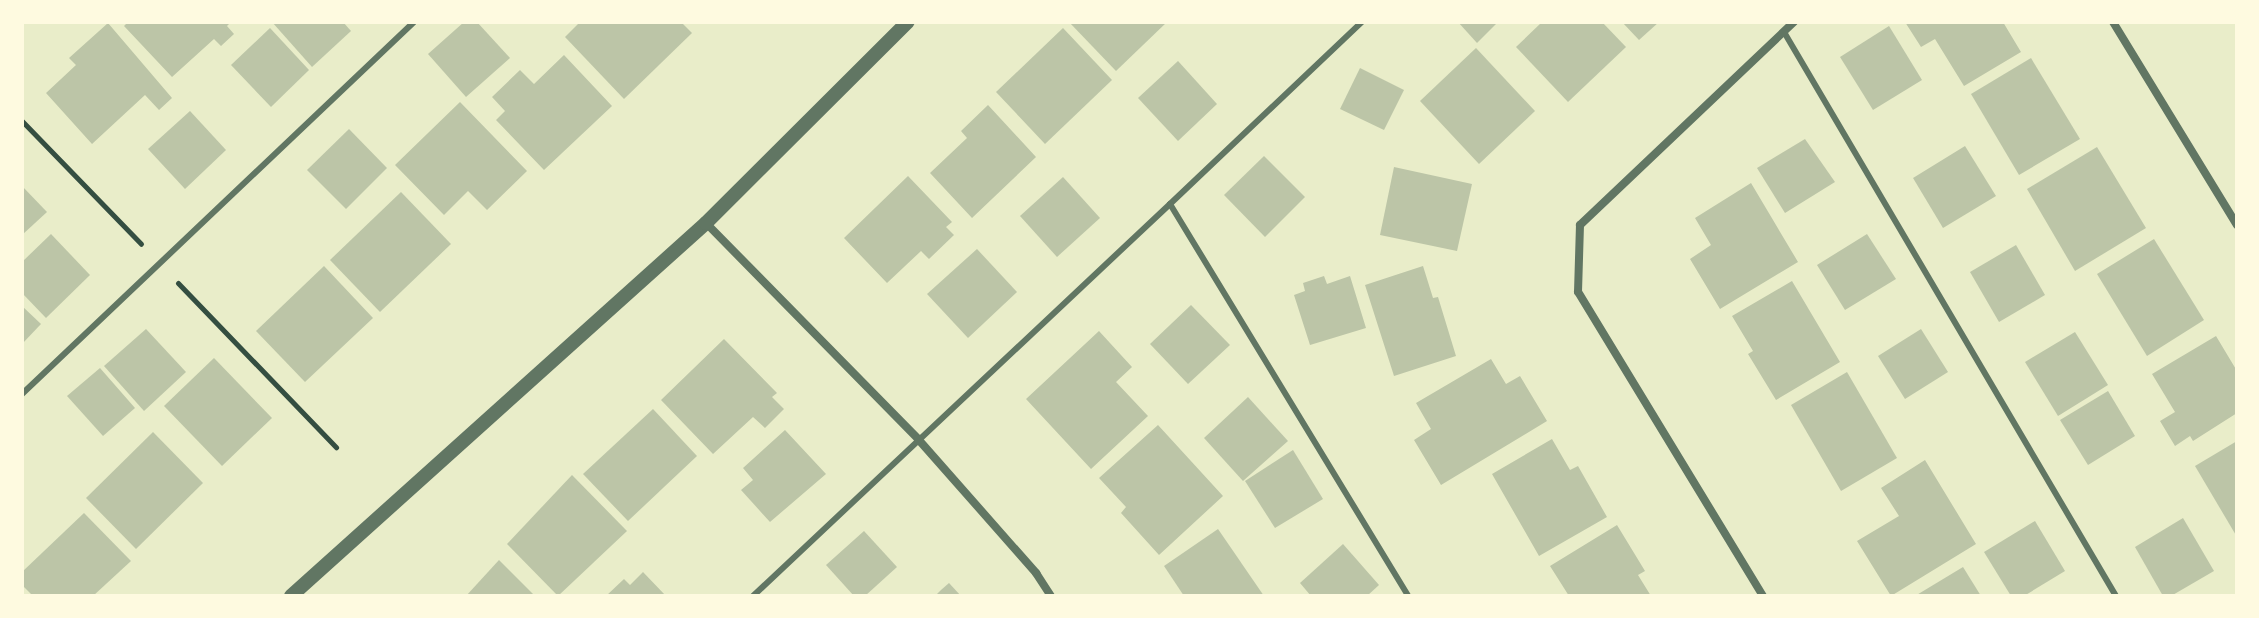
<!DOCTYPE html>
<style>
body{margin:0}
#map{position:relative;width:2259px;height:618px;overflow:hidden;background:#e9edc9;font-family:"Space Grotesk",sans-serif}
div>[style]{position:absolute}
.building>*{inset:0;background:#bcc5a7}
.path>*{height:5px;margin:-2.5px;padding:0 2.5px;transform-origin:2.5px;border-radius:2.5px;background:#344e41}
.service>*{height:6px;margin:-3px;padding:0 3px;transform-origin:3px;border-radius:3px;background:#617663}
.minor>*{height:8px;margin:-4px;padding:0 4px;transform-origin:4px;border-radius:4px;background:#617663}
.tertiary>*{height:14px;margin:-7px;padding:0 7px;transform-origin:7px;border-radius:7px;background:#617663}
span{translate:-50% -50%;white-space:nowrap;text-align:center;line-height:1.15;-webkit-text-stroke:8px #fefae0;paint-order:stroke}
.frame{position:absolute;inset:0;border:24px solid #fefae0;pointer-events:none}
</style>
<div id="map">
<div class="building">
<i style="clip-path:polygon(128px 22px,231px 22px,227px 26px,234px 34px,221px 46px,214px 39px,172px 77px,124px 26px)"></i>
<i style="clip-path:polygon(272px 22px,343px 22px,351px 31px,312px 67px)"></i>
<i style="clip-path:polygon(464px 22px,477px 22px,510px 58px,466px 97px,428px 54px)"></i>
<i style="clip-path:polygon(580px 22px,681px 22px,692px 33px,624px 99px,565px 37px)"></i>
<i style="clip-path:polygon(1069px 22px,1167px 22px,1116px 71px)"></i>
<i style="clip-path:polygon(1458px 22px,1498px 22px,1477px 43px)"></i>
<i style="clip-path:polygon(1542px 22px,1602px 22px,1626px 47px,1568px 102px,1516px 47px)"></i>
<i style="clip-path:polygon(1622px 22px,1659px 22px,1639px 40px)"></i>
<i style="clip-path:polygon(1905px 22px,2003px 22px,2021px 52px,1964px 86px,1935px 39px,1921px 47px)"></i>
<i style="clip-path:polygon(108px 23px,172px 98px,159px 110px,145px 95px,92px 144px,46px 93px,76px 65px,69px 58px)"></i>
<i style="clip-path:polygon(1889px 26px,1922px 80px,1873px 110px,1840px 57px)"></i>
<i style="clip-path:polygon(270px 28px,309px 70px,271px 107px,231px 65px)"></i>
<i style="clip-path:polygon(1063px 28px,1112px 80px,1045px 144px,996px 92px)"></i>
<i style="clip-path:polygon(1476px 48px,1535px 111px,1479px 164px,1420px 101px)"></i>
<i style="clip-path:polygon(564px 55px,612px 106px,544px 170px,496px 120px,505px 111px,492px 97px,520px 70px,534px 84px)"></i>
<i style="clip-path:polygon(2031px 58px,2080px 139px,2019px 175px,1971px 94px)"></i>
<i style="clip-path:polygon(1178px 61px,1217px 104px,1178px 141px,1138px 98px)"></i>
<i style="clip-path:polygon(1360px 68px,1404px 90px,1384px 130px,1340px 109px)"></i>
<i style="clip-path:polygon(460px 102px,527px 171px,487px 210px,468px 191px,444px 215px,395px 165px)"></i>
<i style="clip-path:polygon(988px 105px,1036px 157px,972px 218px,930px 173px,967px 138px,961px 131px)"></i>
<i style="clip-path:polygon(190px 111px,226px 150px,185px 189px,148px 149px)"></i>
<i style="clip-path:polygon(349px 129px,387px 168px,346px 209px,307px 170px)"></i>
<i style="clip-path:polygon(1805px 139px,1835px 182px,1785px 213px,1757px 168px)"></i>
<i style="clip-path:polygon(1965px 146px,1996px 196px,1943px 228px,1913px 178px)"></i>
<i style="clip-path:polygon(2097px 147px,2146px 228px,2075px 271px,2027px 189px)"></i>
<i style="clip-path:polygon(1264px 156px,1305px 197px,1265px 237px,1224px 195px)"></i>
<i style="clip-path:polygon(1394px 167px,1472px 184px,1457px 251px,1380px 235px)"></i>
<i style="clip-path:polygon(908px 176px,952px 222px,946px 227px,954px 235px,929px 259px,921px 251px,887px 283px,844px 238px)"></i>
<i style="clip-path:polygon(1063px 177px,1100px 218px,1057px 257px,1020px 216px)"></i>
<i style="clip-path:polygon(1751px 183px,1798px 262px,1720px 309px,1690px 259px,1711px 245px,1695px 218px)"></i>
<i style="clip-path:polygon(22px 186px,47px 212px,22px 235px)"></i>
<i style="clip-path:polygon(401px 192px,451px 244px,380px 312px,330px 260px)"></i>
<i style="clip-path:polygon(51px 234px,90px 275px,46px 318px,22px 293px,22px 262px)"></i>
<i style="clip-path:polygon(1867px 234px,1896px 279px,1845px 310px,1817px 265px)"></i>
<i style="clip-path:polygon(2154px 239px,2204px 320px,2147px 356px,2097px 274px)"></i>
<i style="clip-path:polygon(2016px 245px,2045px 295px,1999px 322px,1970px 272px)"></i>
<i style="clip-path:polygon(977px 249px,1017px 292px,968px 338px,927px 294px)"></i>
<i style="clip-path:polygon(324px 266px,373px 318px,305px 382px,256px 331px)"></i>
<i style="clip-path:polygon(1423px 266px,1433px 298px,1438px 297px,1456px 356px,1394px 376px,1365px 285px)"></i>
<i style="clip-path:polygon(1324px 276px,1327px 284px,1350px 276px,1366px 328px,1310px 345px,1294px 295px,1305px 291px,1303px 283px)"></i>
<i style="clip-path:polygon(1792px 281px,1840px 362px,1776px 400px,1748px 354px,1753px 351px,1732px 316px)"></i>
<i style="clip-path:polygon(1191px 305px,1230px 345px,1188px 384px,1150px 344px)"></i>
<i style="clip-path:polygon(22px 306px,41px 324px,22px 344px)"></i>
<i style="clip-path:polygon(146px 329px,186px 372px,144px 411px,104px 366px)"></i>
<i style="clip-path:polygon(1921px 329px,1948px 372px,1905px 399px,1878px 356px)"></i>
<i style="clip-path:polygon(1099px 331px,1132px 367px,1116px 382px,1148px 416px,1091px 469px,1026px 399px)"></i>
<i style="clip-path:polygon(2075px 332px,2108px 385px,2058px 416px,2025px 362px)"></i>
<i style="clip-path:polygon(2216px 336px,2237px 371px,2237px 413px,2193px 441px,2190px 436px,2175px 446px,2160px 421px,2175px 412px,2152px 374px)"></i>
<i style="clip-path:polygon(724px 339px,777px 393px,772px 397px,784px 409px,765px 428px,753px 417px,713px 454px,661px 400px)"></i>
<i style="clip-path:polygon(214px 358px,272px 418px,222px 466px,164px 406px)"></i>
<i style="clip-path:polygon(1491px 359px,1506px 384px,1520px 376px,1547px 421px,1441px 485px,1414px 440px,1431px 429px,1416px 403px)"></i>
<i style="clip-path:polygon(100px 368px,135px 408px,103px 436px,67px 396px)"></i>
<i style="clip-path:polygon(1847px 372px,1897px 458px,1841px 491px,1791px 405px)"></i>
<i style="clip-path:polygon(2108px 391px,2135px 436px,2088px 465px,2060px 420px)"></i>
<i style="clip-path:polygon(1248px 397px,1288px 441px,1243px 481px,1204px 438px)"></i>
<i style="clip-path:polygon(653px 409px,697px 456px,628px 521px,583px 474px)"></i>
<i style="clip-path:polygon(1158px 425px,1223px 496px,1159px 555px,1121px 513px,1126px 507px,1099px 478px)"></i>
<i style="clip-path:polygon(785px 430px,826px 474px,770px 522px,741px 490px,753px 480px,743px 468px)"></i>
<i style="clip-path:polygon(153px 432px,203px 483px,136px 549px,86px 498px)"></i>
<i style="clip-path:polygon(1552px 439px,1570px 470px,1578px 466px,1607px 517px,1539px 556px,1492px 474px)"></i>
<i style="clip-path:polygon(2237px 441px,2237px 537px,2195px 466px)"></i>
<i style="clip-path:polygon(1293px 450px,1323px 499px,1275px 528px,1245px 481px)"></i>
<i style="clip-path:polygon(1925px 460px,1976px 544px,1891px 596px,1857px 541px,1899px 516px,1881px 488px)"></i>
<i style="clip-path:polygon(572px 475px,627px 531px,558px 596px,507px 544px)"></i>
<i style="clip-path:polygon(84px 513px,131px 561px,93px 596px,33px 596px,22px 585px,22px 572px)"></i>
<i style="clip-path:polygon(2183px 518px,2214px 571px,2171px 596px,2163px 596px,2135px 547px)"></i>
<i style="clip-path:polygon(2035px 521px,2065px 571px,2024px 596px,2011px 596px,1984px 552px)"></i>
<i style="clip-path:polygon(1617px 525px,1645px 571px,1638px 575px,1651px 596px,1569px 596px,1550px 566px)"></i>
<i style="clip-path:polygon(1218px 529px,1264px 596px,1184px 596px,1164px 566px)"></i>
<i style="clip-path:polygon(864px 531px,897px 567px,865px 596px,854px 596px,826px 565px)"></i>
<i style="clip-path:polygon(1343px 544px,1379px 585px,1367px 596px,1311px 596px,1300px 583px)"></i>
<i style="clip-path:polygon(499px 560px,535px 596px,466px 596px)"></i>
<i style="clip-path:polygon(1963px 567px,1981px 596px,1915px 596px)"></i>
<i style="clip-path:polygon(643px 572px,666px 596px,606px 596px,624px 579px,630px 585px)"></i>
<i style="clip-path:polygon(949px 583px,961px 596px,935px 596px,941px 590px)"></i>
</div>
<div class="path">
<i style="left:22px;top:121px;width:171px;rotate:45.9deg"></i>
<i style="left:178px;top:283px;width:228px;rotate:46.1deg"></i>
</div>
<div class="service">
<i style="left:1784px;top:32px;width:654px;rotate:59.52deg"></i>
<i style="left:1170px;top:204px;width:265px;rotate:-43.5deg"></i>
<i style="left:22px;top:394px;width:540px;rotate:-43.5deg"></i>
<i style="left:753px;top:596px;width:572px;rotate:-43.23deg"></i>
<i style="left:1170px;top:204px;width:459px;rotate:58.7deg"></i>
</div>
<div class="minor">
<i style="left:2113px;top:22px;width:238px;rotate:58.6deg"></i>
<i style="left:706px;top:223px;width:303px;rotate:45.5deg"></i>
<i style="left:918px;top:439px;width:179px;rotate:48.6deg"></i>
<i style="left:1036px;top:573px;width:27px;rotate:57deg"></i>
<i style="left:1763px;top:596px;width:356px;rotate:-121.3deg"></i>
<i style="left:1578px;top:292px;width:67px;rotate:-88.3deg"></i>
<i style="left:1580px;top:225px;width:295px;rotate:-43.5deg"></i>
</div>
<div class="tertiary">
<i style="left:291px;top:596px;width:558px;rotate:-41.95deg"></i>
<i style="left:706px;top:223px;width:285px;rotate:-44.9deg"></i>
</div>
<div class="frame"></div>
</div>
